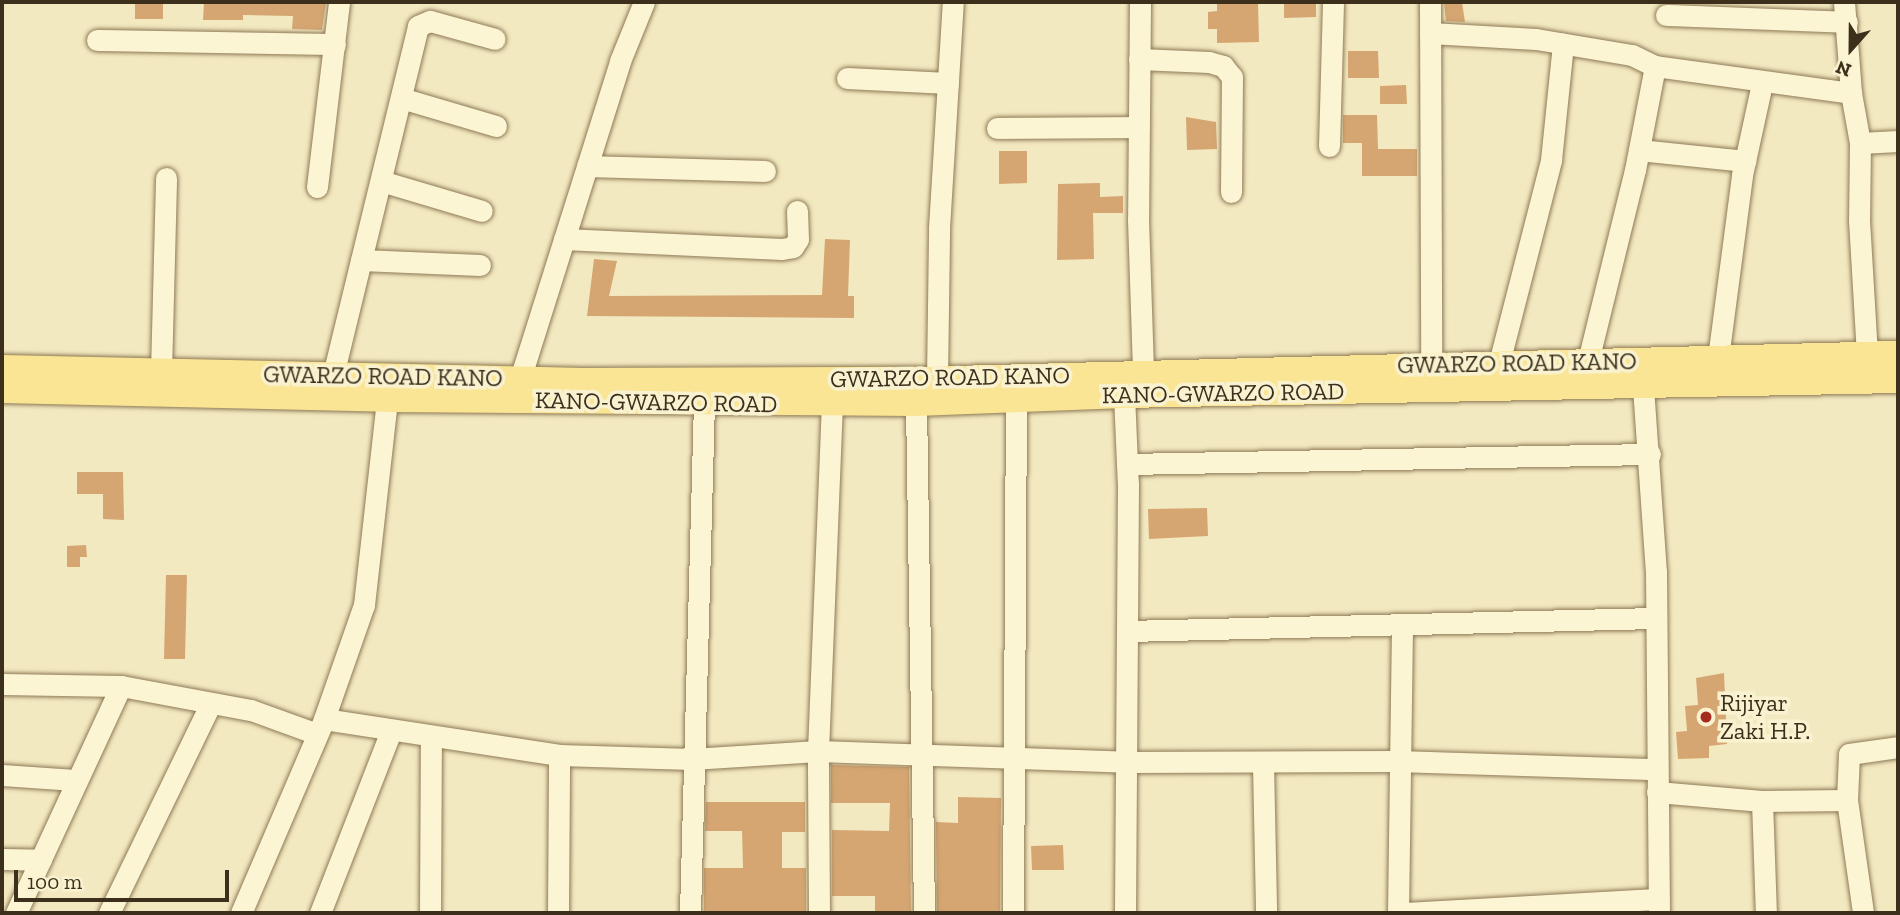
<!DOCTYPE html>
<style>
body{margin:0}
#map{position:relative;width:1900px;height:915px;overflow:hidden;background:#f3e9c0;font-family:"Zilla Slab",serif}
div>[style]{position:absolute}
.building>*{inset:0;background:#d5a672}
.roads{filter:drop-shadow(0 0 2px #8e7a56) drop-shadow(0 0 2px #8e7a56)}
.minor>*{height:21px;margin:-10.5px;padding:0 10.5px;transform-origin:10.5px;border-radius:10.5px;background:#fcf5d4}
.major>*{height:26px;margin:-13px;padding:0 13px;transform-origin:13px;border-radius:13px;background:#fae594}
.dots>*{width:19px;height:19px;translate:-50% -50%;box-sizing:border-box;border:4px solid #f9f2d1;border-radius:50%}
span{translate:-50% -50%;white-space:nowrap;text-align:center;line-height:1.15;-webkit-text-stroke:7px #f9f2d1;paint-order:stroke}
.street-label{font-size:24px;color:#3c2f1c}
.poi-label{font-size:24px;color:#3c2f1c}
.left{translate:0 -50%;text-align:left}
.frame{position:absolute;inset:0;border:4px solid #3c2f1c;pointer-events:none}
.north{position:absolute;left:1816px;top:14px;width:70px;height:70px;-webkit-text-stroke:5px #f9f2d1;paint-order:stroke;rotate:201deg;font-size:19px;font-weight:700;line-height:28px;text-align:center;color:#3c2f1c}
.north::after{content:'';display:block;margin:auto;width:24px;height:32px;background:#3c2f1c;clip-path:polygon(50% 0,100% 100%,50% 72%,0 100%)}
.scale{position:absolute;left:14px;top:870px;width:215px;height:32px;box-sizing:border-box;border:4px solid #3c2f1c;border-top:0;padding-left:9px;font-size:21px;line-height:24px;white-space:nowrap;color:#3c2f1c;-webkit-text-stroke:5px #f9f2d1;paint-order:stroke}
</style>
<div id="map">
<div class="building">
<i style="clip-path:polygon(135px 2px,163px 2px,163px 19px,135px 19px)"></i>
<i style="clip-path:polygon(204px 2px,326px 2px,322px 30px,292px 29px,293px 16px,243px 15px,243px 20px,203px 20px)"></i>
<i style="clip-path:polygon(1217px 2px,1258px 2px,1259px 42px,1217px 43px,1217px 29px,1208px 29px,1208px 12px,1217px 11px)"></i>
<i style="clip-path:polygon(1284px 2px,1316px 2px,1316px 17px,1284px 18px)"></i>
<i style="clip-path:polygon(1444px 2px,1462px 2px,1465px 22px,1446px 21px)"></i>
<i style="clip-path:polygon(1348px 51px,1378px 51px,1379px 78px,1348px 78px)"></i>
<i style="clip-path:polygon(1406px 85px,1407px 104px,1380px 104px,1380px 86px)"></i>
<i style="clip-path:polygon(1343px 115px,1377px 115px,1378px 149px,1417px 149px,1417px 176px,1362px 176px,1362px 143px,1343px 143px)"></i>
<i style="clip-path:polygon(1186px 117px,1216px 122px,1217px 149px,1187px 150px)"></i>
<i style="clip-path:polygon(999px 151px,1027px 151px,1027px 183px,999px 184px)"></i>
<i style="clip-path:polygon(1100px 183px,1100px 197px,1123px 196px,1123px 213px,1093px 213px,1094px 259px,1057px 260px,1058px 184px)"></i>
<i style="clip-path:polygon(825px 239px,850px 240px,848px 296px,854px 296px,854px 318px,587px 316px,594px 259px,617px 261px,609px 296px,822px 295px)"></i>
<i style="clip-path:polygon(77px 472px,123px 472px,124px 520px,103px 519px,103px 494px,77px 494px)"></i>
<i style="clip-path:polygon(1207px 508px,1208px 536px,1149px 539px,1148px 509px)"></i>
<i style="clip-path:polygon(86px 545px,87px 557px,80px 557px,80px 567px,67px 567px,67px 546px)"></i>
<i style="clip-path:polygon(166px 575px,187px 575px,185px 659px,164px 659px)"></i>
<i style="clip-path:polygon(1724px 673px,1727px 744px,1709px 746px,1709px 758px,1678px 759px,1676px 732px,1687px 731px,1685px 706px,1698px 705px,1696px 678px)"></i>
<i style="clip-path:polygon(831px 765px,909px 767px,911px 913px,875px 913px,875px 896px,832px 896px,832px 830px,889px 831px,890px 803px,831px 803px)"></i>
<i style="clip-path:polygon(958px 797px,1001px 798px,1000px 913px,937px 913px,936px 822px,958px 823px)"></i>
<i style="clip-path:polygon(706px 802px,805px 802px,805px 832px,782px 832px,782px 868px,806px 868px,806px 913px,704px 913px,704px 868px,743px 868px,742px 831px,705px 831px)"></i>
<i style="clip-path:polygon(1063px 845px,1064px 870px,1032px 870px,1031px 846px)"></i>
</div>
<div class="roads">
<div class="minor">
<i style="left:1140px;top:2px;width:217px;rotate:90.5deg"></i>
<i style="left:1138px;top:219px;width:154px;rotate:88.1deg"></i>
<i style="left:1430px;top:2px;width:363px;rotate:89.8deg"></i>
<i style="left:1844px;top:2px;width:91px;rotate:85.6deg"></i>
<i style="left:1851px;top:93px;width:51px;rotate:79.8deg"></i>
<i style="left:1860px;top:143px;width:77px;rotate:90.7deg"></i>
<i style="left:1859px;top:220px;width:135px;rotate:86.6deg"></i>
<i style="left:1666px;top:15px;width:181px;rotate:2.2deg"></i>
<i style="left:1430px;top:33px;width:106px;rotate:3.2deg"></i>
<i style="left:1536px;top:39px;width:97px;rotate:9.5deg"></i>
<i style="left:1632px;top:55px;width:25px;rotate:26deg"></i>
<i style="left:1655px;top:66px;width:198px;rotate:7.8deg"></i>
<i style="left:97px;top:40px;width:238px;rotate:1deg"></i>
<i style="left:1139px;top:59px;width:70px;rotate:2.5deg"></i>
<i style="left:1209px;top:62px;width:15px;rotate:16deg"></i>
<i style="left:1223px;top:66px;width:14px;rotate:51deg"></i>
<i style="left:1232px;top:77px;width:115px;rotate:90.5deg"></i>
<i style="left:847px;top:78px;width:101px;rotate:2.8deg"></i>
<i style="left:401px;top:98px;width:99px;rotate:16.4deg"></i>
<i style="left:997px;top:128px;width:142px;rotate:-0.4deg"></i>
<i style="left:1860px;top:143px;width:38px;rotate:-3deg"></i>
<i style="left:1329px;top:146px;width:144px;rotate:-88.4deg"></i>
<i style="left:1639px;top:150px;width:107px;rotate:5.9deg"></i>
<i style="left:587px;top:166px;width:178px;rotate:1.6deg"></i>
<i style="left:381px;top:181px;width:105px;rotate:16.5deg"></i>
<i style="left:317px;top:187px;width:186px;rotate:-83.2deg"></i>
<i style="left:564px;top:239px;width:218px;rotate:2.6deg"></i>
<i style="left:782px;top:249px;width:11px;rotate:-10deg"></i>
<i style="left:793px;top:247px;width:9px;rotate:-58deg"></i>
<i style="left:798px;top:239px;width:28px;rotate:-92deg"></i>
<i style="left:361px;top:260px;width:119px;rotate:2.4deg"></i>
<i style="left:1718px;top:358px;width:185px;rotate:-82.5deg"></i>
<i style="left:1742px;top:175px;width:94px;rotate:-77.7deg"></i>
<i style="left:1588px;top:361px;width:197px;rotate:-76.2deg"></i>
<i style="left:1635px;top:170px;width:106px;rotate:-79.1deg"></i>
<i style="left:1499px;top:363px;width:210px;rotate:-75.6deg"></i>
<i style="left:1551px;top:160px;width:117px;rotate:-84.1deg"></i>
<i style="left:161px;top:372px;width:194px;rotate:-88.5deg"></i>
<i style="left:333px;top:375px;width:359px;rotate:-76.3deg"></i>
<i style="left:418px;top:26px;width:13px;rotate:-23deg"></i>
<i style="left:430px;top:21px;width:67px;rotate:15.5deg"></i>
<i style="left:520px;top:379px;width:333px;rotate:-72.5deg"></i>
<i style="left:620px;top:61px;width:64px;rotate:-67.9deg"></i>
<i style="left:937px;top:379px;width:151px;rotate:-89.2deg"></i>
<i style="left:939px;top:228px;width:226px;rotate:-86.5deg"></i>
<i style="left:1643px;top:387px;width:184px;rotate:86deg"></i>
<i style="left:1656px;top:571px;width:342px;rotate:89.5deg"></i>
<i style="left:1124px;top:395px;width:90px;rotate:87.5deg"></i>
<i style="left:1128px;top:485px;width:428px;rotate:90.4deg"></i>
<i style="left:916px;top:403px;width:510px;rotate:89.1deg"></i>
<i style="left:1127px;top:464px;width:523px;rotate:-1.1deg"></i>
<i style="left:1127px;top:631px;width:529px;rotate:-1.41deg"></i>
<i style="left:2px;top:684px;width:119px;rotate:1deg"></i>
<i style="left:121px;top:686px;width:132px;rotate:10.5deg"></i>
<i style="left:251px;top:710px;width:70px;rotate:20deg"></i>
<i style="left:324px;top:719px;width:238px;rotate:8.7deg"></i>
<i style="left:559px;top:755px;width:133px;rotate:1.7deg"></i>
<i style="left:692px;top:759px;width:126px;rotate:-3.6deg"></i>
<i style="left:818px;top:751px;width:309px;rotate:2deg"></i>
<i style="left:1127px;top:762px;width:270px;rotate:-0.2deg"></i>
<i style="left:1397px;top:761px;width:260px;rotate:1.8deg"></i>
<i style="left:1263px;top:764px;width:149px;rotate:88.8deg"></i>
<i style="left:2px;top:775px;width:73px;rotate:3.9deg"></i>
<i style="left:1657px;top:792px;width:105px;rotate:4.9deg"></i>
<i style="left:1762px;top:801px;width:85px;rotate:-0.7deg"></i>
<i style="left:1847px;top:800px;width:114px;rotate:81.9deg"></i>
<i style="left:1847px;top:800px;width:46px;rotate:-87.5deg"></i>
<i style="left:1849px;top:754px;width:49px;rotate:-8.1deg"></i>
<i style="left:1762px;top:801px;width:112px;rotate:88deg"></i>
<i style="left:2px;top:859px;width:39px;rotate:1deg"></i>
<i style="left:16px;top:913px;width:250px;rotate:-65.2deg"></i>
<i style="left:109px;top:913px;width:233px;rotate:-64.1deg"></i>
<i style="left:241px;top:913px;width:211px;rotate:-66.8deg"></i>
<i style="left:324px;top:719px;width:121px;rotate:-70.7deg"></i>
<i style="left:364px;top:605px;width:207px;rotate:-83.6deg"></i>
<i style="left:320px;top:913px;width:195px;rotate:-68.7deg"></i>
<i style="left:430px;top:913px;width:175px;rotate:-89.7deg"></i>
<i style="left:558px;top:913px;width:158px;rotate:-89.6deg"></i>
<i style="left:690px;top:913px;width:511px;rotate:-88.43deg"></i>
<i style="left:819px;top:913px;width:162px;rotate:-90.4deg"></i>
<i style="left:818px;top:751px;width:348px;rotate:-87.7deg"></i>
<i style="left:1013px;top:913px;width:515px;rotate:-89.67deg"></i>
<i style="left:1398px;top:913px;width:289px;rotate:-89.2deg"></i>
<i style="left:1407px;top:913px;width:252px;rotate:-3.2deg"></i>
</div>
<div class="major">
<i style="left:2px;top:368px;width:581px;rotate:1.28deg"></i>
<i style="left:583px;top:381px;width:334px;rotate:-0.2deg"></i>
<i style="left:917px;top:380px;width:981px;rotate:-1.52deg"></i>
<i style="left:2px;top:390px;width:385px;rotate:1.3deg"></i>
<i style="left:387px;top:399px;width:529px;rotate:0.43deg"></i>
<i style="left:916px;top:403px;width:208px;rotate:-2.2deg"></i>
<i style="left:1124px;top:395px;width:774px;rotate:-1.11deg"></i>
</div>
</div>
<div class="dots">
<i style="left:1706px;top:717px;background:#a42c1f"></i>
</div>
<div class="street-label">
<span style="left:1517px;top:363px;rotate:-1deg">GWARZO ROAD KANO</span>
<span style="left:383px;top:376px;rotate:1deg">GWARZO ROAD KANO</span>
<span style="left:950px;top:377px;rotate:-1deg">GWARZO ROAD KANO</span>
<span style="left:1223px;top:393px;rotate:-1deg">KANO-GWARZO ROAD</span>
<span style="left:656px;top:402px;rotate:1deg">KANO-GWARZO ROAD</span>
</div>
<div class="poi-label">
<span class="left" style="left:1720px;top:717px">Rijiyar<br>Zaki H.P.</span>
</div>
<div class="frame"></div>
<div class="north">N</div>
<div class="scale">100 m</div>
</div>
